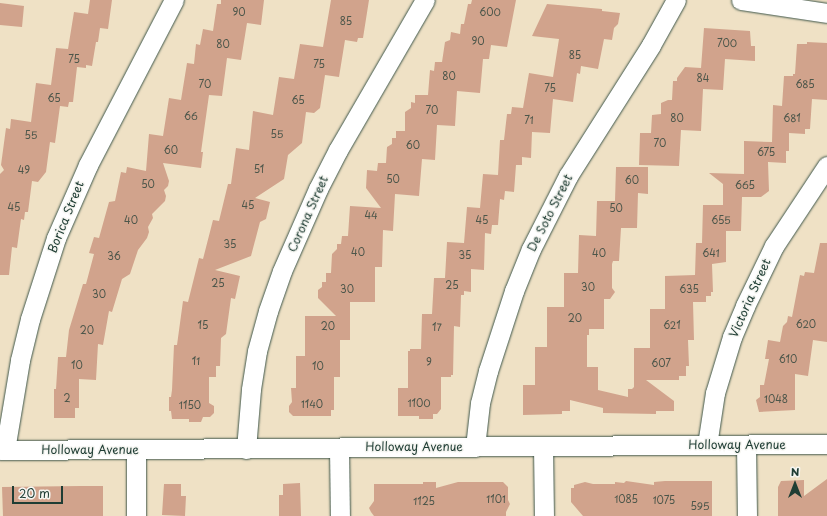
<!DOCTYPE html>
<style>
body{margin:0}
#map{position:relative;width:827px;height:516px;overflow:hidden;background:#efe1c5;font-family:"Playpen Sans",sans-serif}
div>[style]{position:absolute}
.building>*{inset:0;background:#d1a38c}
.roads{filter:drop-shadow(0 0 1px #3e564a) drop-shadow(0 0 1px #3e564a)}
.minor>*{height:19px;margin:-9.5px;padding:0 9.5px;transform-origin:9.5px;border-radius:9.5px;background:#fff}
span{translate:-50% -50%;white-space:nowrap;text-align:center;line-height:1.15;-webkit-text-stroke:3px #f6f6f2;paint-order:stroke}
.number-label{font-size:10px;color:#4c564a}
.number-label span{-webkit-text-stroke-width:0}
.street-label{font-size:12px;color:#1f3d34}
.north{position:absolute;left:775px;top:464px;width:40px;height:40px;-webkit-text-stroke:3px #f6f6f2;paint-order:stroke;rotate:0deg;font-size:11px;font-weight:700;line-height:16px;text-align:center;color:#1f3d34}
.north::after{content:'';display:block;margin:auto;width:14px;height:18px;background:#1f3d34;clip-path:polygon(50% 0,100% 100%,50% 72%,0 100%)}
.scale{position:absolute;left:12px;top:486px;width:51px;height:18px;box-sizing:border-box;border:2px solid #1f3d34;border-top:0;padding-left:5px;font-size:12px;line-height:14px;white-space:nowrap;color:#1f3d34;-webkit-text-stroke:3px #f6f6f2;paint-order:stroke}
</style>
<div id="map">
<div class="building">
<i style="clip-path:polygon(90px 0,112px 0,108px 29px,100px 28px,98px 42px,96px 42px,92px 66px,86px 65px,86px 68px,77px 67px,73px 102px,69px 102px,68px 107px,60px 106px,55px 143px,50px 142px,46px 172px,38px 182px,32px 181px,28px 212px,25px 212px,24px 220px,21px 219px,17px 248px,12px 247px,9px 275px,0 275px,0 174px,4px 170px,1px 165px,6px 128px,10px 129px,11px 119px,31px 122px,36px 83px,51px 85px,56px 48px,68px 49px,74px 12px,88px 14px)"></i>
<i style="clip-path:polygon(221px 0,264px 0,261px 25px,247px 23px,241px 60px,227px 58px,222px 96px,209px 95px,201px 152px,203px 152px,201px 168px,163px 163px,169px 181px,168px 186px,164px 190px,166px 196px,165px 201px,152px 214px,153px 218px,148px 227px,149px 232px,147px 238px,138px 250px,130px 274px,122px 279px,112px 312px,109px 311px,103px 345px,98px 344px,96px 380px,79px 379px,79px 408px,75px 408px,75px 418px,54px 418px,54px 389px,56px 389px,58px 357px,66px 357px,69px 330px,83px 284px,86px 284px,94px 254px,89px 253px,94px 237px,99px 238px,109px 202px,115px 201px,121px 172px,126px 173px,127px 167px,146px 171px,149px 134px,163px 136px,169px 98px,181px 100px,187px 63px,194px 64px,196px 44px,200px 45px,203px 29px,213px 31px,217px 4px,221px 4px)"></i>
<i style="clip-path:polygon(331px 0,369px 0,363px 38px,358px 38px,357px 42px,345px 40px,339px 77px,325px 75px,320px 108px,314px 113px,306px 112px,302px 143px,288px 155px,284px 179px,255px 198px,270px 202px,266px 219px,260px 222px,251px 256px,215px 270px,240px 276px,235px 299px,231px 298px,226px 334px,221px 338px,220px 366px,216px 366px,216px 377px,209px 377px,209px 403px,214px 406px,214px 413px,210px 417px,203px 417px,201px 422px,189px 422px,189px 419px,172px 419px,171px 411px,169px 411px,169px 397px,171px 397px,172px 390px,174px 345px,177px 345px,183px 301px,188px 302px,199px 258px,203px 259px,213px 220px,219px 221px,228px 184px,231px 184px,236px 148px,249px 150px,253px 111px,273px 115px,279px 77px,294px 79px,300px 44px,323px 47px)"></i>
<i style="clip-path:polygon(472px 0,516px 0,507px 47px,491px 45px,489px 59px,483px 59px,480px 93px,457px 91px,455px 126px,437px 125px,435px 160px,422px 159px,419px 196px,395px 194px,393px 231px,383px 230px,382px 267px,375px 267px,375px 302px,350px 302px,350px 340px,340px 340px,340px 377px,334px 377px,334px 410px,331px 410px,331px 416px,293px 416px,289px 412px,289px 406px,292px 402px,291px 388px,296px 388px,296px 356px,305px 356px,305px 316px,336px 316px,318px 298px,318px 290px,322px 287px,322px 282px,326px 282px,326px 273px,331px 273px,332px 254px,337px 249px,337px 244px,341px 244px,342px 236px,348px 236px,350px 206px,381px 208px,366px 188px,367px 170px,377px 171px,378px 163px,386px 163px,387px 147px,392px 144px,392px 138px,396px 138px,396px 131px,405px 131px,405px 112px,411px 108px,411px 102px,415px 103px,415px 95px,428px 95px,430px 70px,434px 71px,435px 62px,442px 62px,445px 42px,450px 40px,451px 32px,460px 34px,461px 24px,464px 24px,468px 4px,471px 4px)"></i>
<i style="clip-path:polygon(0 3px,24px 6px,22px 27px,0 25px)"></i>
<i style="clip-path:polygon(547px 4px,602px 9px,602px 11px,620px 13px,618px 24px,614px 28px,612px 40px,604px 39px,598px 69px,581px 66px,580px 74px,577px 73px,573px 102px,553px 99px,550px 133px,532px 132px,531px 158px,522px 157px,522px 165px,516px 165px,514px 192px,505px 191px,504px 200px,500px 199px,498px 225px,492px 225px,491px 234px,485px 233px,484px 270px,471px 269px,471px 292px,464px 291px,464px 295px,461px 295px,460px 327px,454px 326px,453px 375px,451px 375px,451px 377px,441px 377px,441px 409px,437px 414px,433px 414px,433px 419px,419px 419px,419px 416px,398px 416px,398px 388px,408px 388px,408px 351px,410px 351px,410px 349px,421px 349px,422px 314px,432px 314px,434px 278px,445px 278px,447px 242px,464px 243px,467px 207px,480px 208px,483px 174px,498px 175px,500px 140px,504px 140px,507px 114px,511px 114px,512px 107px,523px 108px,529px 73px,553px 77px,559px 39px,532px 36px)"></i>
<i style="clip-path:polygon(704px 28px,750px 31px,751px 46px,755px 46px,755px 61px,725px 59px,723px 90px,703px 89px,701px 131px,681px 130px,679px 166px,639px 165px,640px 133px,651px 133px,652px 115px,661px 114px,661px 103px,668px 100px,672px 100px,673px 81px,677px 81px,677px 78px,685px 67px,701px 68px)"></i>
<i style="clip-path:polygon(807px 42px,827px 43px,827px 100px,812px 99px,810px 129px,805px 129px,805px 134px,789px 133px,789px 151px,786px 151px,786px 163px,768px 162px,769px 191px,761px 197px,742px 197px,741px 231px,726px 231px,726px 262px,712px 264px,713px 292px,711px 292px,711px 296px,706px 296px,706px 302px,693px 302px,694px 340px,688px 340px,689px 366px,686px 366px,686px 376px,679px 376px,679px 380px,646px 380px,674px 401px,674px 411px,656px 411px,656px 414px,603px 413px,603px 408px,570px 400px,570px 411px,562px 411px,562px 414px,523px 415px,523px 385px,535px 385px,535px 347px,547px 347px,547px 307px,564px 307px,564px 273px,578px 273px,579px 235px,596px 236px,597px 201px,615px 201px,616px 167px,648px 167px,648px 194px,638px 193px,637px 228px,621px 228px,619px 261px,613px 261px,612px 264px,612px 288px,615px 292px,610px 299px,604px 299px,604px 329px,589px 329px,589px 335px,587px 335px,587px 367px,598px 367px,598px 390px,628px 397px,628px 389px,632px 389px,634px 387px,634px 348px,650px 348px,650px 309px,665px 309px,665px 276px,695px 275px,696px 243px,702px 243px,703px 205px,723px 205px,723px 184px,709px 173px,744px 174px,744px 141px,772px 142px,773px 105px,782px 106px,784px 76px,793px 76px,793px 74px,795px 74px,797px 44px,807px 44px)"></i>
<i style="clip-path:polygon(820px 243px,827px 243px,827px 342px,813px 340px,808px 376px,795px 374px,795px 410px,759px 412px,756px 400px,760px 397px,760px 385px,764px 385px,769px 359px,765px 359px,768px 340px,780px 342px,783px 326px,787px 322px,788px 316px,792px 317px,800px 275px,804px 276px,805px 272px,814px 273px)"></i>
<i style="clip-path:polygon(827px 479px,827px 516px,778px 516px,778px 487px,781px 481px,804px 480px,804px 496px)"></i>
<i style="clip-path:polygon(626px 481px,654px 485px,654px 482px,665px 481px,712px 481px,712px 516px,583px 516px,571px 502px,571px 488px,574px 488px,574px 485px,585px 482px,593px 484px,615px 484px,615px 482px,624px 483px)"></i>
<i style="clip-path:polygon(423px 482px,436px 482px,436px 488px,458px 482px,503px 482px,508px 487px,508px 500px,510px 504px,506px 512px,506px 516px,374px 516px,371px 512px,369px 508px,374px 501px,374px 484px,423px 484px)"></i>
<i style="clip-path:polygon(300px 483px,301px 516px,279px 516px,279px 495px,283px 495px,283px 484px)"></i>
<i style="clip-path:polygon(164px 484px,181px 484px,181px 496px,186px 496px,185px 516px,162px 515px)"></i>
<i style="clip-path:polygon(81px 486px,103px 486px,103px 516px,3px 516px,2px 487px)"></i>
</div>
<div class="roads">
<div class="minor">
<i style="left:741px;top:0;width:87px;rotate:8.6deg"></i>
<i style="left:707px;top:445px;width:53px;rotate:-81.3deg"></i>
<i style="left:715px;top:393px;width:59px;rotate:-73.1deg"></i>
<i style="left:732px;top:337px;width:34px;rotate:-67deg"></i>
<i style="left:745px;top:306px;width:67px;rotate:-64.2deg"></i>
<i style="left:774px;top:246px;width:96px;rotate:-56.5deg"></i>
<i style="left:746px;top:445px;width:71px;rotate:89.2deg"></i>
<i style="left:543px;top:446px;width:70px;rotate:89.2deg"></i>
<i style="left:475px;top:447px;width:44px;rotate:-83.5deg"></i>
<i style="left:480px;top:403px;width:33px;rotate:-76deg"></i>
<i style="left:488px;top:371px;width:84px;rotate:-72deg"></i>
<i style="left:514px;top:291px;width:45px;rotate:-68deg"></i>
<i style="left:531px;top:249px;width:82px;rotate:-63.1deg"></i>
<i style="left:568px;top:176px;width:155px;rotate:-57.6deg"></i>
<i style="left:651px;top:45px;width:51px;rotate:-60.9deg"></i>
<i style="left:339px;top:448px;width:68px;rotate:89.2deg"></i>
<i style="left:136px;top:449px;width:67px;rotate:90deg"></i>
<i style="left:246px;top:449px;width:60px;rotate:-85.2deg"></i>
<i style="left:251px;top:389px;width:38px;rotate:-81deg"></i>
<i style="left:257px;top:351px;width:41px;rotate:-74.6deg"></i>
<i style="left:268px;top:311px;width:42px;rotate:-70.7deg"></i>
<i style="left:282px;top:271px;width:90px;rotate:-66.3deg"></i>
<i style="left:318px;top:189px;width:44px;rotate:-62.9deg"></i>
<i style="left:338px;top:150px;width:173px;rotate:-59.9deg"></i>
<i style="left:0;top:450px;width:827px;rotate:-0.42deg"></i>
<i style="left:5px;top:450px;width:91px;rotate:-80.5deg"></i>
<i style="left:20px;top:360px;width:42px;rotate:-76.3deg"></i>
<i style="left:30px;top:319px;width:85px;rotate:-72.2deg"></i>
<i style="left:56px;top:238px;width:80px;rotate:-66.3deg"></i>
<i style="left:88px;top:165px;width:186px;rotate:-62.5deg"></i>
</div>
</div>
<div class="number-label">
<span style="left:239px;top:12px">90</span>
<span style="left:490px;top:12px">600</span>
<span style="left:346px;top:21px">85</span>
<span style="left:478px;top:41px">90</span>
<span style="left:727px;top:43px">700</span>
<span style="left:223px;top:44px">80</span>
<span style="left:575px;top:55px">85</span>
<span style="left:74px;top:59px">75</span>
<span style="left:319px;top:64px">75</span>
<span style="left:449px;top:76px">80</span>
<span style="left:703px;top:78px">84</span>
<span style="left:205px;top:84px">70</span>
<span style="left:805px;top:84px">685</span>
<span style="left:550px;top:88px">75</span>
<span style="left:54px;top:98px">65</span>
<span style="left:298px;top:100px">65</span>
<span style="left:432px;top:110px">70</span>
<span style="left:191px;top:116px">66</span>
<span style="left:677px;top:118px">80</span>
<span style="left:792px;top:118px">681</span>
<span style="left:529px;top:120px">71</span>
<span style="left:277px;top:134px">55</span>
<span style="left:31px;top:135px">55</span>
<span style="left:660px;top:143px">70</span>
<span style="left:413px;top:145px">60</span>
<span style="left:171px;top:150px">60</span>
<span style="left:766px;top:152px">675</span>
<span style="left:259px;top:169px">51</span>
<span style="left:24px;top:170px">49</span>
<span style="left:393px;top:179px">50</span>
<span style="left:632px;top:180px">60</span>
<span style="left:148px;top:184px">50</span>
<span style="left:745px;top:185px">665</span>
<span style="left:248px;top:205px">45</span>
<span style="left:14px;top:207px">45</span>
<span style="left:616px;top:208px">50</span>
<span style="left:371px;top:215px">44</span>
<span style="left:131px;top:220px">40</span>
<span style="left:482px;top:220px">45</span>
<span style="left:721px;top:220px">655</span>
<span style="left:230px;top:244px">35</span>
<span style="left:358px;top:252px">40</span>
<span style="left:599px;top:253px">40</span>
<span style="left:711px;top:253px">641</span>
<span style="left:465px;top:255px">35</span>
<span style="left:114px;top:256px">36</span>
<span style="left:218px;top:283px">25</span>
<span style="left:452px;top:285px">25</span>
<span style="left:588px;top:287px">30</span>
<span style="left:347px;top:289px">30</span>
<span style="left:689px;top:289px">635</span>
<span style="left:99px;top:294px">30</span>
<span style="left:575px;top:318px">20</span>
<span style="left:806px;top:324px">620</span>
<span style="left:203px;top:325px">15</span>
<span style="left:672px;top:325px">621</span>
<span style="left:328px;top:326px">20</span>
<span style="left:437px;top:327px">17</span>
<span style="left:87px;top:330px">20</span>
<span style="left:788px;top:359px">610</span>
<span style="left:196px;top:361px">11</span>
<span style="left:429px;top:362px">9</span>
<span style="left:661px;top:363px">607</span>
<span style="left:77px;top:365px">10</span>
<span style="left:318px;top:366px">10</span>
<span style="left:67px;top:398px">2</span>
<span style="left:776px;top:399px">1048</span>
<span style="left:419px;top:403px">1100</span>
<span style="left:312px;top:404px">1140</span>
<span style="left:190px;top:405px">1150</span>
<span style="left:496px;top:499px">1101</span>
<span style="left:626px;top:499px">1085</span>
<span style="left:664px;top:500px">1075</span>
<span style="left:424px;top:501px">1125</span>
<span style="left:700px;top:506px">595</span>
</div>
<div class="street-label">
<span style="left:550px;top:213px;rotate:-63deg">De Soto Street</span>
<span style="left:308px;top:214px;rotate:-66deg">Corona Street</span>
<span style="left:66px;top:217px;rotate:-68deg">Borica Street</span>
<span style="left:750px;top:298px;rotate:-66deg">Victoria Street</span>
<span style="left:737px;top:445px">Holloway Avenue</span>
<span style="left:414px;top:447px">Holloway Avenue</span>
<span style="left:90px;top:450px">Holloway Avenue</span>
</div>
<div class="north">N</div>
<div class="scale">20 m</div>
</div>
